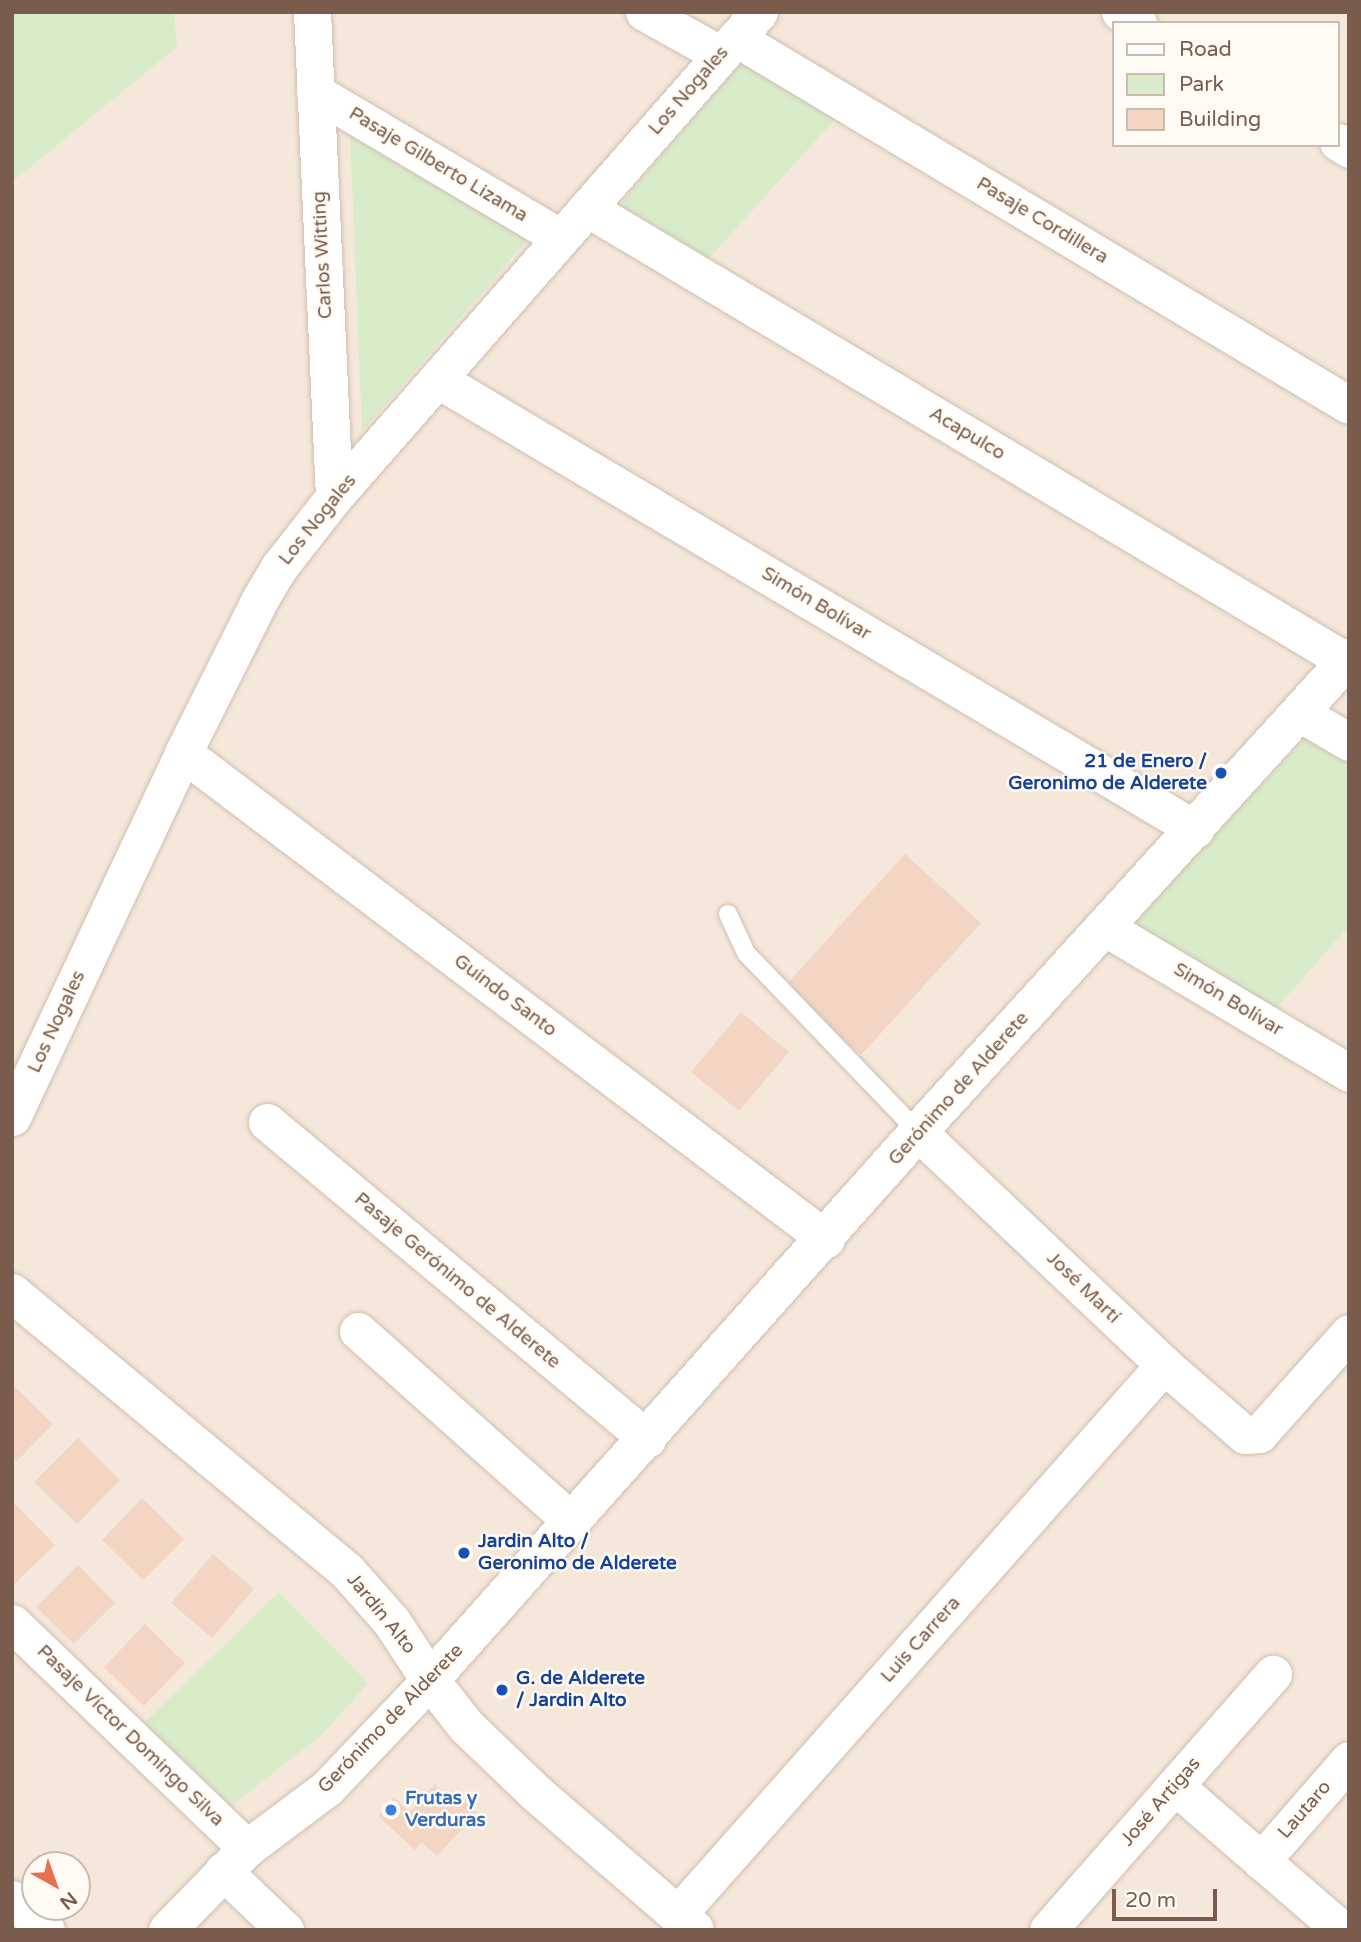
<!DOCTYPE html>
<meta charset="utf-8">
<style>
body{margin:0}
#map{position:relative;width:1361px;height:1942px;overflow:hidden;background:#fdf6ec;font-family:"Varela Round",sans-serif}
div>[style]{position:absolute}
.residential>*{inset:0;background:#f5e8da}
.green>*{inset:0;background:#d8ecc9}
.building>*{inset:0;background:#f3d5c3}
.roads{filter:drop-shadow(0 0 2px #d1beb0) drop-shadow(0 0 2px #d1beb0)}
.service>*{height:18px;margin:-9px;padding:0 9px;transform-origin:9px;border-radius:9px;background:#fff}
.minor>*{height:37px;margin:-18.5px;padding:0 18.5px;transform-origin:18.5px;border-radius:18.5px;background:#fff}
.tertiary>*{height:38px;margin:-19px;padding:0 19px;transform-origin:19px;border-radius:19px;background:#fff}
.dots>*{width:19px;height:19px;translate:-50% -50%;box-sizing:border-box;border:4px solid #fffaf3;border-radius:50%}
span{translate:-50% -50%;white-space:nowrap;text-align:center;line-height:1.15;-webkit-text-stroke:5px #fffaf3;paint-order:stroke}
.street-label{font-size:19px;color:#7a5c4d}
.transit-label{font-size:19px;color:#164399;font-weight:700}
.right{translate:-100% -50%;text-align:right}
.left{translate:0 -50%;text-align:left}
.shop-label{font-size:19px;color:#366cbe;font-weight:700}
.frame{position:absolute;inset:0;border:14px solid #7a5c4d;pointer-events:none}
.legend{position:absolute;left:1112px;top:21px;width:228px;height:126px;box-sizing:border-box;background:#fffaf3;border:2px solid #cabbb1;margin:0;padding:9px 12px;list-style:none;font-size:21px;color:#7a5c4d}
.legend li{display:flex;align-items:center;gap:14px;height:35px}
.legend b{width:35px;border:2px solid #cabbb1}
.north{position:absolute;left:21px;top:1851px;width:70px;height:70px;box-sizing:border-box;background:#fffaf3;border:2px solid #cabbb1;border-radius:50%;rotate:140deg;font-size:19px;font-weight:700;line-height:28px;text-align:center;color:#7a5c4d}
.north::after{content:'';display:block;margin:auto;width:24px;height:32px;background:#e76f51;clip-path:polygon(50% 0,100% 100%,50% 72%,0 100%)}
.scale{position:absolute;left:1112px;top:1889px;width:105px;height:32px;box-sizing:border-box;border:4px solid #7a5c4d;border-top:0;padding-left:9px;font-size:21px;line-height:24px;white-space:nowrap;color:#7a5c4d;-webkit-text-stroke:5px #fffaf3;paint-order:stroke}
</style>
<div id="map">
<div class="residential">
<i style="clip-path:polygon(evenodd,12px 12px,1349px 12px,1349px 1930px,12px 1930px,12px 12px,1114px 23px,1338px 23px,1338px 145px,1114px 145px,1114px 23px,12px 12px,35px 1865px,77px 1865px,77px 1907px,35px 1907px,35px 1865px)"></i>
</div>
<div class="green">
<i style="clip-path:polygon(12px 12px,174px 12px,177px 47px,12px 182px)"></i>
<i style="clip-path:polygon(747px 54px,837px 117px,703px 265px,618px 207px)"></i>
<i style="clip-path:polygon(350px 133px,527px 240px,362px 432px)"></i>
<i style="clip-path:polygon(1306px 739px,1349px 763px,1349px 926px,1274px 1011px,1129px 922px)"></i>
<i style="clip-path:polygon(279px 1592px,368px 1683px,323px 1734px,222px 1813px,137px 1730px)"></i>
</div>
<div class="building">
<i style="clip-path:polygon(905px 854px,981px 923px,861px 1055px,785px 986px)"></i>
<i style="clip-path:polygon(741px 1012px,789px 1052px,739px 1111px,691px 1072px)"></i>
<i style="clip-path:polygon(12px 1384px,53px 1424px,17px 1461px,12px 1456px)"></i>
<i style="clip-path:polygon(78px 1438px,120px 1480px,77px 1524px,34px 1482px)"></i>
<i style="clip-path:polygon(142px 1498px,184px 1539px,143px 1580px,102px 1540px)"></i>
<i style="clip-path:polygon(14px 1503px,55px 1545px,12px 1586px,12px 1504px)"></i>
<i style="clip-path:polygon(213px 1554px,254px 1589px,212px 1638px,171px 1603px)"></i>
<i style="clip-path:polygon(78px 1565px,115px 1603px,74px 1644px,36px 1607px)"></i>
<i style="clip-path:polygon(145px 1624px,185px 1663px,144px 1706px,104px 1667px)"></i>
<i style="clip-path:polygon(435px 1784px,448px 1796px,452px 1791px,477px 1813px,437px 1856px,421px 1842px,415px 1850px,378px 1816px,394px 1798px,410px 1812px)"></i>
</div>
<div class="roads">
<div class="service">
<i style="left:728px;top:914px;width:43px;rotate:65.2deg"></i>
<i style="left:746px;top:953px;width:248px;rotate:46.1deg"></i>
</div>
<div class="minor">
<i style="left:312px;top:12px;width:485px;rotate:87.4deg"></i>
<i style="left:644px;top:12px;width:88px;rotate:29.2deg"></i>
<i style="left:1120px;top:12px;width:21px;rotate:31deg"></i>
<i style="left:736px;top:38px;width:714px;rotate:30.91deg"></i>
<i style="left:315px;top:92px;width:286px;rotate:30.7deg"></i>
<i style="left:1338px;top:142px;width:13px;rotate:32deg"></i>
<i style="left:587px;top:208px;width:884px;rotate:30.83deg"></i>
<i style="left:437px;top:379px;width:882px;rotate:30.7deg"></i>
<i style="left:1300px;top:713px;width:57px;rotate:30.6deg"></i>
<i style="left:183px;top:753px;width:806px;rotate:37.08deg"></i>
<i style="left:1106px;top:928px;width:283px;rotate:30.8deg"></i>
<i style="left:12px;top:1117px;width:402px;rotate:-64.8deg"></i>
<i style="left:183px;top:753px;width:172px;rotate:-63.4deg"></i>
<i style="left:260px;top:599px;width:39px;rotate:-59deg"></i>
<i style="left:280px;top:566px;width:88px;rotate:-52deg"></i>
<i style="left:334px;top:497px;width:645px;rotate:-48.77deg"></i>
<i style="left:267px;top:1122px;width:495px;rotate:39.8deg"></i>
<i style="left:918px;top:1132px;width:339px;rotate:43.4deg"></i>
<i style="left:1164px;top:1365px;width:107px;rotate:40.8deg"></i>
<i style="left:1245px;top:1435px;width:14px;rotate:-4deg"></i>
<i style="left:1259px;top:1434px;width:135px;rotate:-48.3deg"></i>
<i style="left:358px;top:1331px;width:287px;rotate:41.7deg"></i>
<i style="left:12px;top:1623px;width:325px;rotate:43.8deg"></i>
<i style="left:1175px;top:1786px;width:221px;rotate:40.8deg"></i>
<i style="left:1261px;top:1861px;width:134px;rotate:-48.9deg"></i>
<i style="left:223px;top:1871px;width:86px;rotate:43.6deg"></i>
<i style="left:12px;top:1899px;width:46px;rotate:42.4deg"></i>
<i style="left:677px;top:1915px;width:735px;rotate:-48.48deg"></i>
<i style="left:167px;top:1930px;width:115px;rotate:-45.7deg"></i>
<i style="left:247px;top:1848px;width:100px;rotate:-36.9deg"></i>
<i style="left:327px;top:1788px;width:149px;rotate:-46.4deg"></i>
<i style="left:1048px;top:1930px;width:341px;rotate:-48.7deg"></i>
</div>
<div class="tertiary">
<i style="left:12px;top:1115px;width:2px;rotate:-27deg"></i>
<i style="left:12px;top:1293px;width:435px;rotate:39.7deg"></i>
<i style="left:347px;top:1571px;width:68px;rotate:48.6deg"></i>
<i style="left:392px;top:1622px;width:69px;rotate:56.8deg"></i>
<i style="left:430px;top:1680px;width:60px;rotate:51.8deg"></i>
<i style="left:467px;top:1727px;width:97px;rotate:43.7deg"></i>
<i style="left:537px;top:1794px;width:208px;rotate:40.7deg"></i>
<i style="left:430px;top:1680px;width:734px;rotate:-48.31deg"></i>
<i style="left:918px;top:1132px;width:641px;rotate:-47.72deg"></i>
</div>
</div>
<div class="dots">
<i style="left:1221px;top:773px;background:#1a4fb4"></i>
<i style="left:464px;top:1553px;background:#1a4fb4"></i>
<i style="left:502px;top:1690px;background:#1a4fb4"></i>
<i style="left:391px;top:1810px;background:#3f7fe0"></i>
</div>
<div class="street-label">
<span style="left:689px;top:91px;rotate:-49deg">Los Nogales</span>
<span style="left:438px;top:165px;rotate:31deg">Pasaje Gilberto Lizama</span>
<span style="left:1042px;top:221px;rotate:31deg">Pasaje Cordillera</span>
<span style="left:323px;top:255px;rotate:-93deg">Carlos Witting</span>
<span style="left:967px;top:434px;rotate:31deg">Acapulco</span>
<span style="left:318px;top:520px;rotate:-51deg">Los Nogales</span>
<span style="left:816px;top:604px;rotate:31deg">Simón Bolívar</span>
<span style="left:505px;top:996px;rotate:37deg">Guindo Santo</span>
<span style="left:1228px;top:1000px;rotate:31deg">Simón Bolívar</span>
<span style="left:57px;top:1022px;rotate:-65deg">Los Nogales</span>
<span style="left:959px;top:1089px;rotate:-48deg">Gerónimo de Alderete</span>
<span style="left:457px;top:1281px;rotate:40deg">Pasaje Gerónimo de Alderete</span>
<span style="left:1083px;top:1288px;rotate:44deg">José Martí</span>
<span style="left:381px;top:1614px;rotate:51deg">Jardín Alto</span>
<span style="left:921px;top:1640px;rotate:-48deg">Luis Carrera</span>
<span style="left:391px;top:1719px;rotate:-46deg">Gerónimo de Alderete</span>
<span style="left:130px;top:1736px;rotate:44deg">Pasaje Víctor Domingo Silva</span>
<span style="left:1161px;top:1802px;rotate:-49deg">José Artigas</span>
<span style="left:1305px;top:1810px;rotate:-49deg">Lautaro</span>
</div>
<div class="transit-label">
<span class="right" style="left:1207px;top:773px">21 de Enero /<br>Geronimo de Alderete</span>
<span class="left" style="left:478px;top:1553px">Jardin Alto /<br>Geronimo de Alderete</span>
<span class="left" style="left:516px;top:1690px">G. de Alderete<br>/ Jardin Alto</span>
</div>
<div class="shop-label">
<span class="left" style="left:405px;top:1810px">Frutas y<br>Verduras</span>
</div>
<div class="frame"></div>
<ul class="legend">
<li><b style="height:9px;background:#fff"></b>Road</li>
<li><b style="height:19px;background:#d8ecc9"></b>Park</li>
<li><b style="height:19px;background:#f3d5c3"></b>Building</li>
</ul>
<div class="north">N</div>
<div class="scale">20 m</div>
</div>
